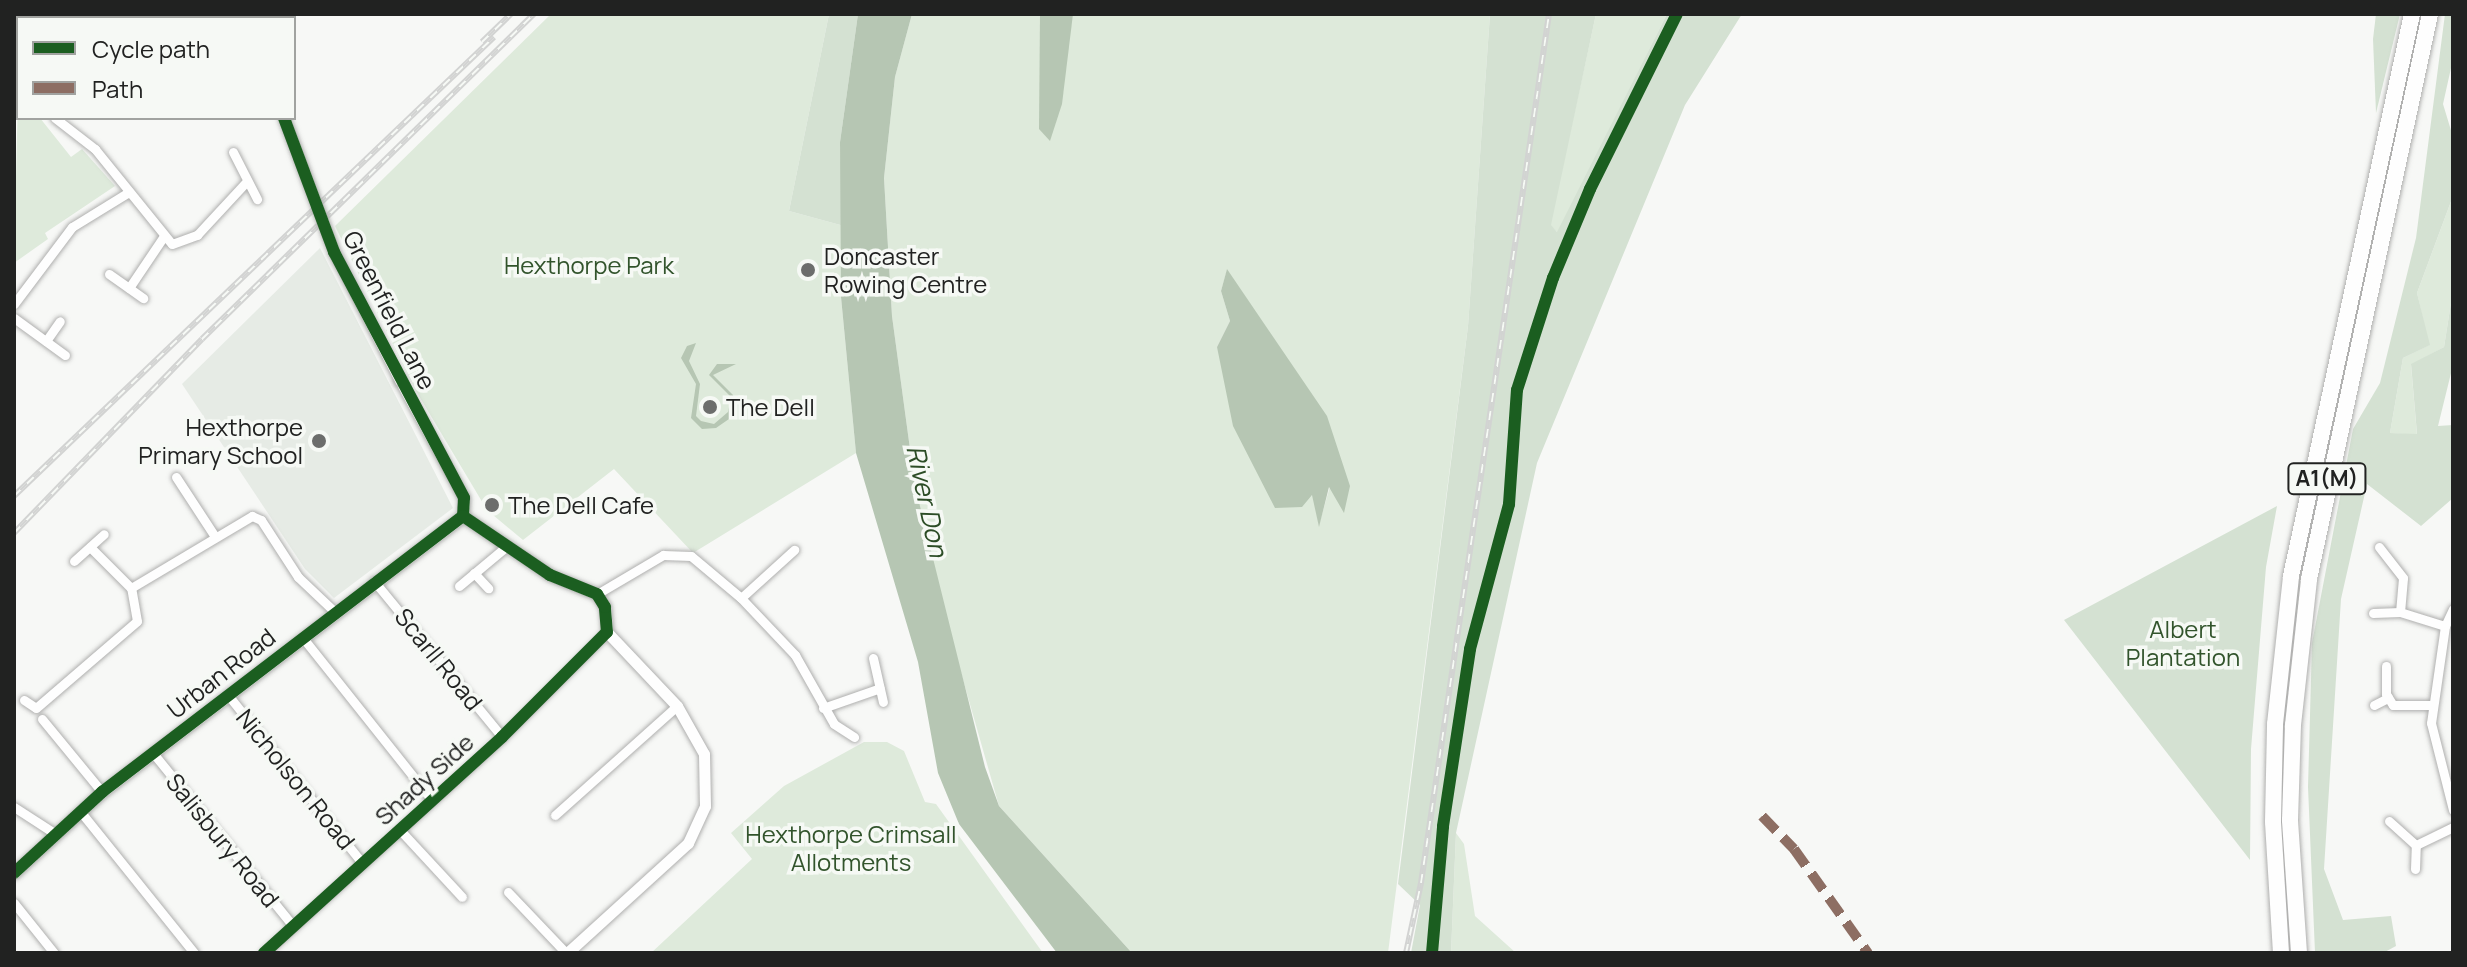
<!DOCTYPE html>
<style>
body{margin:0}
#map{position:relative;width:2467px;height:967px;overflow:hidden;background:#f7f8f6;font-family:Manrope,sans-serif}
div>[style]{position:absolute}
.built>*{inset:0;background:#e6ebe5}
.green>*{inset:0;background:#deeadb}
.forest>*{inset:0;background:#d4e1d2}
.water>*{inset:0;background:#b6c6b3}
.roads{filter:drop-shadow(0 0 2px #afafae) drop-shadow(0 0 2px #afafae)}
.minor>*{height:9px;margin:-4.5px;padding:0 4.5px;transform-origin:4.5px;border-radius:4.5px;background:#fefefe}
.tertiary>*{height:11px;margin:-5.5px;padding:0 5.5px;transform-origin:5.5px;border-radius:5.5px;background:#fefefe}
.motorway>*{height:16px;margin:-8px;padding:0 8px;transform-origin:8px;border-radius:8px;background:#fefefe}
.rail>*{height:6px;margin-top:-3px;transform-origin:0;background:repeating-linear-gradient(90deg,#f6f9f5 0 9px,#d2d3d2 0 18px);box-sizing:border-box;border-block:2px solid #d2d3d2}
.bridges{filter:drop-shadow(0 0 2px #afafae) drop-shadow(0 0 2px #afafae)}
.tertiary-bridge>*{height:11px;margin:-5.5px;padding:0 5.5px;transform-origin:5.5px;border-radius:5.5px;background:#fefefe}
.quiet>*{height:10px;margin-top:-5px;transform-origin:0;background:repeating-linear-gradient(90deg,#8d6e63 0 20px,transparent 0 30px)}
.cycleway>*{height:12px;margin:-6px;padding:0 6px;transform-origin:6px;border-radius:6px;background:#1b5e20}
.dots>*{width:22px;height:22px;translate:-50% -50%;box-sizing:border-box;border:4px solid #f6f9f5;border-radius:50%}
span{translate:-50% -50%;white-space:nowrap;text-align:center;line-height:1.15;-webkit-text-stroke:7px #f6f9f5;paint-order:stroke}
.shield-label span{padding:2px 6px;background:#f6f9f5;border:2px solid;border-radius:6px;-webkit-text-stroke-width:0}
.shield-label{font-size:22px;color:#212221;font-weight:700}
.poi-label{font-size:24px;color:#212221}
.left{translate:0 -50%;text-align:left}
.right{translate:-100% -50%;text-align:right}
.park-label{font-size:24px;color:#32542c}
.street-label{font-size:24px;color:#212221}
.water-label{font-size:26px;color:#2c4d26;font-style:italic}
.frame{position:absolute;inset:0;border:16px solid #212221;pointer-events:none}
.legend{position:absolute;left:16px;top:16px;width:280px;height:104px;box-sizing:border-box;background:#f6f9f5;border:2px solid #a1a3a0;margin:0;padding:10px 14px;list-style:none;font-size:24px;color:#212221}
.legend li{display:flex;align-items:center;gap:16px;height:40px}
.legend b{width:40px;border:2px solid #a1a3a0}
</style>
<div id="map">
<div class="built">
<i style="clip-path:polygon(320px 248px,453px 508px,334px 598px,305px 569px,182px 384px)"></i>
</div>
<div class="green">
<i style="clip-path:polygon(551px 14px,829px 14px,789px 211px,844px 226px,841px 297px,856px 453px,693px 553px,614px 469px,523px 540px,487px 510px,416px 391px,335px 226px)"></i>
<i style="clip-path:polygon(evenodd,912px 14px,1490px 14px,1468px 326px,1388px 953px,1132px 953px,999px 806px,938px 592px,915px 486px,892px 316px,884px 178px,895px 77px,912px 14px,1227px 270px,1326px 416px,1344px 512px,1330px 486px,1319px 525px,1313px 495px,1308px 496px,1217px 347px,1230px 321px,1221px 291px,1227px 270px)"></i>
<i style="clip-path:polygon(1596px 14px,1667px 14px,1558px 233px,1550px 225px)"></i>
<i style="clip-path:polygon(18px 92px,18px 118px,40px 118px,71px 157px,82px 149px,115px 186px,45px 233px,48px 239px,14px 263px)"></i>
<i style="clip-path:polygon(2453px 196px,2453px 290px,2444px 347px,2411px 365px,2417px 435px,2390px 433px,2403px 358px,2429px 345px,2417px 293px)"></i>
<i style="clip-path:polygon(864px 742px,887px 742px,904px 751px,925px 802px,936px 804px,1043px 953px,651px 953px,752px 859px,731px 833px,784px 786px)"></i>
<i style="clip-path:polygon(1456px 833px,1464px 844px,1475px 916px,1516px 953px,1451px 953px)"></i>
</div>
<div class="forest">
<i style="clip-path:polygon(829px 14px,858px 14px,840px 142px,844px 226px,789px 211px)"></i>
<i style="clip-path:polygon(1490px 14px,1596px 14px,1551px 225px,1557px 232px,1667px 14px,1742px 14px,1685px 105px,1537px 463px,1456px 833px,1451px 953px,1411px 953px,1420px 905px,1398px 884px,1468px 326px)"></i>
<i style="clip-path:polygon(2376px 14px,2400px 14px,2376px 113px,2373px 39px)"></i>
<i style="clip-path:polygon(2445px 14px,2453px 14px,2453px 59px,2443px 104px,2453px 137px,2453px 196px,2417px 293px,2430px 345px,2403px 358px,2390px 433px,2417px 434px,2411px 364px,2444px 347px,2453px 290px,2453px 365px,2438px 426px,2453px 425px,2453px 498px,2421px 526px,2367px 484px,2341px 599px,2324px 869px,2343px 920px,2391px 916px,2396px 946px,2383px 953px,2315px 953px,2308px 787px,2312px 643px,2353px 429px,2380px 383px,2416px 238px)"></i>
<i style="clip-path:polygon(2277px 506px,2266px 567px,2251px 749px,2250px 860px,2064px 620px)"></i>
</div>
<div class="water">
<i style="clip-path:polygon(858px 14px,912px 14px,895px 77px,884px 178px,892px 316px,915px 486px,985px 767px,999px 806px,1132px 953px,1057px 953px,959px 824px,938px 773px,918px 662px,856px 453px,841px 297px,840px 142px)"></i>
<i style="clip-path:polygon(1040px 14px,1073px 14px,1062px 104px,1050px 141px,1039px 129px)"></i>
<i style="clip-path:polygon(1227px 269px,1327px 416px,1350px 486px,1344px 513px,1329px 487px,1319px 527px,1312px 495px,1302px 507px,1275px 508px,1233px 426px,1217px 347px,1230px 321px,1221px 291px)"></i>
<i style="clip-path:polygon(696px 343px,689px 361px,700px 384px,696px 416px,701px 421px,714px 424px,728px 412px,731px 397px,709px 375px,717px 364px,736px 364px,713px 375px,733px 395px,735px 404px,729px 419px,716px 428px,702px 429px,691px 418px,696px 384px,681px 358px,687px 346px)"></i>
</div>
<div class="roads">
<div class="minor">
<i style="left:31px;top:18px;width:6px;rotate:-39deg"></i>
<i style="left:14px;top:30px;width:5px;rotate:-37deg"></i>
<i style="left:14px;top:72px;width:7px;rotate:56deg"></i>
<i style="left:55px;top:118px;width:51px;rotate:37.8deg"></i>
<i style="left:95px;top:149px;width:122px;rotate:51deg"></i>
<i style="left:172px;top:244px;width:27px;rotate:-20deg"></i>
<i style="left:197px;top:235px;width:74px;rotate:-47.2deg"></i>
<i style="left:233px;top:152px;width:53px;rotate:62.9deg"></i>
<i style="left:109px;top:274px;width:42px;rotate:35.2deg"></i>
<i style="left:129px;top:288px;width:63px;rotate:-56.1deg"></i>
<i style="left:14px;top:304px;width:96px;rotate:-53deg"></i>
<i style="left:72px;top:227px;width:67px;rotate:-31.6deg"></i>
<i style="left:14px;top:318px;width:63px;rotate:36deg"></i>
<i style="left:46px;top:341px;width:24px;rotate:-55deg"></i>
<i style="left:176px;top:477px;width:69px;rotate:56.8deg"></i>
<i style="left:2379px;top:547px;width:39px;rotate:52deg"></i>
<i style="left:2403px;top:578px;width:34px;rotate:95deg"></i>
<i style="left:74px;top:561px;width:40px;rotate:-42deg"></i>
<i style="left:474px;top:573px;width:21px;rotate:47deg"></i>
<i style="left:374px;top:581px;width:202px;rotate:50.6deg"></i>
<i style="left:459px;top:586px;width:62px;rotate:-39.8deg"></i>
<i style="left:131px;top:588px;width:141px;rotate:-30.8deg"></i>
<i style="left:252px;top:516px;width:10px;rotate:24deg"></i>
<i style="left:261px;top:520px;width:68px;rotate:57deg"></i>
<i style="left:298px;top:577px;width:52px;rotate:43.5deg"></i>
<i style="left:597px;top:594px;width:77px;rotate:-30.6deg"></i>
<i style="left:663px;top:555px;width:28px;rotate:2deg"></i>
<i style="left:691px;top:556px;width:65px;rotate:40deg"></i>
<i style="left:741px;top:598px;width:79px;rotate:46.5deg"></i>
<i style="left:795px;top:655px;width:79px;rotate:60.5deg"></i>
<i style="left:834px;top:724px;width:24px;rotate:33deg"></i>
<i style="left:741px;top:598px;width:72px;rotate:-42.2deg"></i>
<i style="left:2453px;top:609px;width:19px;rotate:115deg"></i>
<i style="left:2445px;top:626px;width:98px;rotate:98.2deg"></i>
<i style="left:2431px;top:723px;width:90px;rotate:75.8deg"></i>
<i style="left:2373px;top:613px;width:27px;rotate:-2deg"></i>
<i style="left:2400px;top:612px;width:47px;rotate:17.3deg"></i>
<i style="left:303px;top:638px;width:207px;rotate:51.5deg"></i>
<i style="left:873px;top:658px;width:45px;rotate:77.2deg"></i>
<i style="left:2386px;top:666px;width:28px;rotate:90deg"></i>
<i style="left:2386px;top:694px;width:13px;rotate:58deg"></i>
<i style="left:2393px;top:705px;width:39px"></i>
<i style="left:228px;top:695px;width:216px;rotate:51.4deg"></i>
<i style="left:24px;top:700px;width:14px;rotate:34deg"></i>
<i style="left:36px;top:708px;width:133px;rotate:-40.7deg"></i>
<i style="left:137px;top:621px;width:34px;rotate:-100deg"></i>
<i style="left:131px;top:588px;width:58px;rotate:-135deg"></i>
<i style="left:2374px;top:705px;width:16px;rotate:-27deg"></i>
<i style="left:823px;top:708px;width:60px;rotate:-19.3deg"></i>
<i style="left:42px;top:719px;width:94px;rotate:50.6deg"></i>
<i style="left:153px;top:753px;width:223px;rotate:51deg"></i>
<i style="left:14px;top:807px;width:48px;rotate:33deg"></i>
<i style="left:80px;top:811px;width:182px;rotate:51.2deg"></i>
<i style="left:555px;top:815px;width:164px;rotate:-41.8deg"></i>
<i style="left:2389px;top:821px;width:36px;rotate:42deg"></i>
<i style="left:2416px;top:845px;width:41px;rotate:-25.9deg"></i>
<i style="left:400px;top:830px;width:91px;rotate:47.2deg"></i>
<i style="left:2415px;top:869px;width:24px;rotate:-88deg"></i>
<i style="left:508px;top:892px;width:84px;rotate:46.4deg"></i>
<i style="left:14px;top:903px;width:64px;rotate:51.3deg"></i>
<i style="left:264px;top:953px;width:321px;rotate:-42.2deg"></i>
<i style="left:502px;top:737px;width:148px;rotate:-45deg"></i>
</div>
<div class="tertiary">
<i style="left:252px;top:14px;width:4px;rotate:76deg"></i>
<i style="left:400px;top:380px;width:134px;rotate:61.5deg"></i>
<i style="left:464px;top:498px;width:18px;rotate:93deg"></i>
<i style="left:463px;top:516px;width:105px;rotate:34.1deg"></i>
<i style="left:550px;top:575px;width:51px;rotate:22deg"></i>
<i style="left:597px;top:594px;width:15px;rotate:58deg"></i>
<i style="left:605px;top:607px;width:25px;rotate:85deg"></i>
<i style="left:607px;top:632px;width:102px;rotate:46.6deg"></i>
<i style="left:677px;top:706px;width:55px;rotate:60.6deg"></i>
<i style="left:704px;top:754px;width:52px;rotate:88.9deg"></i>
<i style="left:705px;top:806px;width:41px;rotate:114.7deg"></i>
<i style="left:688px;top:843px;width:164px;rotate:137.7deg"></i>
<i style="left:14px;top:873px;width:120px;rotate:-42.6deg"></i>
<i style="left:102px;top:792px;width:454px;rotate:-37.4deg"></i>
</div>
<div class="motorway">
<i style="left:2281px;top:953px;width:131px;rotate:-93.5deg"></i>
<i style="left:2273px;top:822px;width:98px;rotate:-88.8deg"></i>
<i style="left:2275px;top:724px;width:149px;rotate:-83.8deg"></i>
<i style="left:2291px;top:576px;width:575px;rotate:-77.85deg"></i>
<i style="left:2299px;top:953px;width:133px;rotate:-93.9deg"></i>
<i style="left:2290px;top:820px;width:95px;rotate:-88.2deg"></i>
<i style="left:2293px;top:725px;width:147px;rotate:-83.7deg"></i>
<i style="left:2309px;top:579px;width:578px;rotate:-77.91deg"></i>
</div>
</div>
<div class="rail">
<i style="left:482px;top:42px;width:40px;rotate:-44deg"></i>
<i style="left:14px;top:496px;width:664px;rotate:-43.72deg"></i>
<i style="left:14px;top:533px;width:270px;rotate:-45.9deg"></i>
<i style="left:202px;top:339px;width:465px;rotate:-44.4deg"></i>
<i style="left:1406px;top:953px;width:72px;rotate:-77.9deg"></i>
<i style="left:1421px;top:883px;width:878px;rotate:-81.62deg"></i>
</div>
<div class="bridges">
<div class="tertiary-bridge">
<i style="left:284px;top:118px;width:143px;rotate:69.5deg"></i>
<i style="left:334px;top:252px;width:144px;rotate:62.7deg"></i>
</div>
</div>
<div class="quiet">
<i style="left:1762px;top:816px;width:46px;rotate:45.9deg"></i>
<i style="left:1794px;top:849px;width:128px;rotate:54.6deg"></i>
</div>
<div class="cycleway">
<i style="left:284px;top:118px;width:143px;rotate:69.5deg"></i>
<i style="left:334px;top:252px;width:278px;rotate:62.1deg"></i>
<i style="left:464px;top:498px;width:18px;rotate:93deg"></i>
<i style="left:14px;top:873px;width:120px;rotate:-42.6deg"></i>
<i style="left:102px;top:792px;width:454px;rotate:-37.4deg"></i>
<i style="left:264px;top:953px;width:321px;rotate:-42.2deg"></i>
<i style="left:502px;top:737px;width:148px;rotate:-45deg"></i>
<i style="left:607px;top:632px;width:25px;rotate:-95deg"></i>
<i style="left:605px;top:607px;width:15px;rotate:-122deg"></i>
<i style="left:597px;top:594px;width:51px;rotate:-158deg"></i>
<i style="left:550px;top:575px;width:105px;rotate:-145.9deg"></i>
<i style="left:1432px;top:953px;width:127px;rotate:-85deg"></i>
<i style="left:1443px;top:826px;width:179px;rotate:-81.3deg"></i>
<i style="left:1470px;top:649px;width:150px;rotate:-74.9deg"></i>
<i style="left:1509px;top:504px;width:114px;rotate:-86deg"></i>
<i style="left:1517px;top:390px;width:118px;rotate:-72.2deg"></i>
<i style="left:1553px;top:278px;width:96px;rotate:-67.4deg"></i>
<i style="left:1590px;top:189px;width:195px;rotate:-63.6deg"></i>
</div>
<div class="dots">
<i style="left:808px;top:270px;background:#6c6d6c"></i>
<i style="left:710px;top:407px;background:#6c6d6c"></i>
<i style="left:319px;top:441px;background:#6c6d6c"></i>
<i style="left:492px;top:505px;background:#6c6d6c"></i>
</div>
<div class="shield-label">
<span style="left:2327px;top:479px">A1(M)</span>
</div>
<div class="poi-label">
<span class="left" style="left:824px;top:270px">Doncaster<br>Rowing Centre</span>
<span class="left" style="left:726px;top:407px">The Dell</span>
<span class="right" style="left:303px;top:441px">Hexthorpe<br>Primary School</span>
<span class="left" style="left:508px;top:505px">The Dell Cafe</span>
</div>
<div class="park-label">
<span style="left:589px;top:265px">Hexthorpe Park</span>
<span style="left:2183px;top:643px">Albert<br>Plantation</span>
<span style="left:851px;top:848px">Hexthorpe Crimsall<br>Allotments</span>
</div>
<div class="street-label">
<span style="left:390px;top:310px;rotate:63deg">Greenfield Lane</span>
<span style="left:439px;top:659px;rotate:51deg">Scarll Road</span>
<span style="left:221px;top:673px;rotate:-38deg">Urban Road</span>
<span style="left:296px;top:779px;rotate:51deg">Nicholson Road</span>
<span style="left:424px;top:779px;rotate:-42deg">Shady Side</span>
<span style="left:223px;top:840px;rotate:51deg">Salisbury Road</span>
</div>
<div class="water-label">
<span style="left:927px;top:501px;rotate:78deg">River Don</span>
</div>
<div class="frame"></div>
<ul class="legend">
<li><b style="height:10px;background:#1b5e20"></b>Cycle path</li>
<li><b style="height:10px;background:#8d6e63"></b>Path</li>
</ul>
</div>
